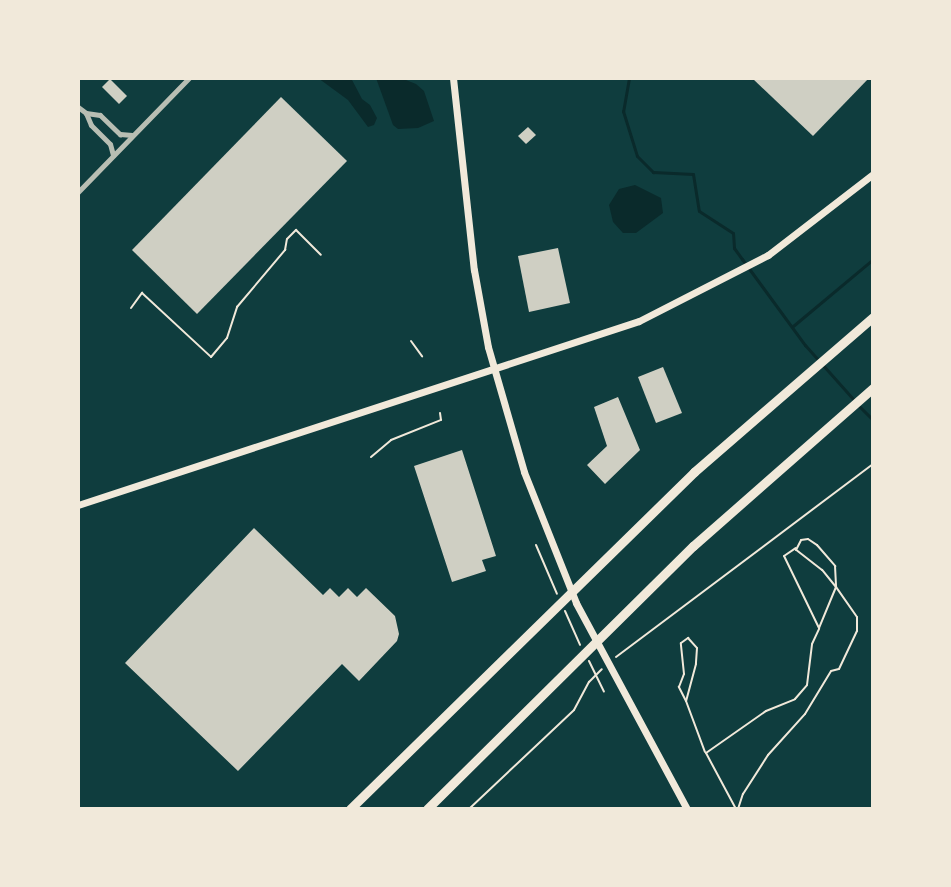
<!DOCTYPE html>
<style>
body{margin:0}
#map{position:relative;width:951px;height:887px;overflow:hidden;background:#0f3d3e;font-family:"PT Serif",serif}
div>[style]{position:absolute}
.water>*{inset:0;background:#0a2a2b}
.stream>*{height:3px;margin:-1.5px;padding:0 1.5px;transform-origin:1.5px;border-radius:1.5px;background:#0a2a2b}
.building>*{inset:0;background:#cfcfc3}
.path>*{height:2px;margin:-1px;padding:0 1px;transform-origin:1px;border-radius:1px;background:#f1e9da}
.minor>*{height:5px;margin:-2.5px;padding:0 2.5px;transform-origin:2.5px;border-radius:2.5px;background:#b8beb3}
.secondary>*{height:7px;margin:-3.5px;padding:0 3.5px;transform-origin:3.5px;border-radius:3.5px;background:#f1e9da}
.motorway>*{height:9px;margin:-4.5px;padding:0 4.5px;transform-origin:4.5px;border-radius:4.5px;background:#f1e9da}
span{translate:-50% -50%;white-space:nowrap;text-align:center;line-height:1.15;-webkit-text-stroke:8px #f1e9da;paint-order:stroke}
.frame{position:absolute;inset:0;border:80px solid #f1e9da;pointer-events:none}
</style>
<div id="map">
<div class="water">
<i style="clip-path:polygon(318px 78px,351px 78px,362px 99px,370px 105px,377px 118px,374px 125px,368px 127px,348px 100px)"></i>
<i style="clip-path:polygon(376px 78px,401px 78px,416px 84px,424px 91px,434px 121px,418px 128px,398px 129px,393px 125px)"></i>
<i style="clip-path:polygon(635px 185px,661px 198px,663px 213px,636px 233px,623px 233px,613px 222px,609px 205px,619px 189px)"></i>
</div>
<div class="stream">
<i style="left:629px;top:78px;width:34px;rotate:100deg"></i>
<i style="left:623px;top:111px;width:47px;rotate:72.7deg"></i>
<i style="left:637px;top:156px;width:23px;rotate:45deg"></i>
<i style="left:653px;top:172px;width:40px;rotate:2.9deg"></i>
<i style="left:693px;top:174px;width:37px;rotate:81deg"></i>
<i style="left:699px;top:211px;width:40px;rotate:32.9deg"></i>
<i style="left:733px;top:233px;width:15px;rotate:86deg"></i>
<i style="left:734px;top:248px;width:14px;rotate:54deg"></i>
<i style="left:742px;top:259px;width:107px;rotate:53.8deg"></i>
<i style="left:805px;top:345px;width:74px;rotate:48.3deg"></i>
<i style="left:793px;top:326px;width:104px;rotate:-39.9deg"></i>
<i style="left:859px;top:406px;width:20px;rotate:45deg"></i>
<i style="left:873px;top:789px;width:18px;rotate:90deg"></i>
</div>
<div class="building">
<i style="clip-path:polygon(752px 78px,869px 78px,813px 136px)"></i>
<i style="clip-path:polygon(110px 79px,127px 96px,119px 104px,102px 87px)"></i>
<i style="clip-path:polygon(281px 97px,347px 161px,197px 314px,132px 250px)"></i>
<i style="clip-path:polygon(528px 127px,536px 135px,526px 144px,518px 136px)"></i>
<i style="clip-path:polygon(558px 248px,570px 303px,529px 312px,518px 256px)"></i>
<i style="clip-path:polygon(663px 367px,682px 413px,656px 423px,638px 377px)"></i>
<i style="clip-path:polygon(618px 397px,640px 450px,605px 484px,587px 465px,607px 446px,594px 407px)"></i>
<i style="clip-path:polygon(462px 450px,496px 556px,482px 560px,486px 571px,452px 582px,414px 466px)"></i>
<i style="clip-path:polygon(254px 528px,323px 595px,330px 588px,339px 597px,348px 588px,357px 597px,366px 588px,395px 616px,399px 634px,397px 641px,359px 681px,342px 664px,238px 771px,125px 663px)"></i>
</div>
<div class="path">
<i style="left:131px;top:308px;width:19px;rotate:-54deg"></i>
<i style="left:142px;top:293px;width:94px;rotate:42.8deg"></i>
<i style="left:211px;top:357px;width:25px;rotate:-50deg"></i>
<i style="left:227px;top:338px;width:33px;rotate:-72deg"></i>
<i style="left:237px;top:307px;width:75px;rotate:-49.9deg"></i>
<i style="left:285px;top:250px;width:11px;rotate:-80deg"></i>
<i style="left:287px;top:239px;width:13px;rotate:-45deg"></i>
<i style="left:296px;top:230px;width:35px;rotate:45deg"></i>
<i style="left:411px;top:341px;width:19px;rotate:54deg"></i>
<i style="left:371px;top:457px;width:26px;rotate:-40deg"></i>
<i style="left:391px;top:440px;width:54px;rotate:-21.8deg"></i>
<i style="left:441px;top:420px;width:7px;rotate:-98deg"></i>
<i style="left:536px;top:545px;width:53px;rotate:66.8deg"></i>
<i style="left:565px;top:611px;width:37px;rotate:66deg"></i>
<i style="left:616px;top:657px;width:321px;rotate:-36.9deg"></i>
<i style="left:589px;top:661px;width:34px;rotate:64deg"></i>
<i style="left:686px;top:701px;width:16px;rotate:-117deg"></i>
<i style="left:679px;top:687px;width:14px;rotate:-69deg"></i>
<i style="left:684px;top:674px;width:31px;rotate:-96deg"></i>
<i style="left:681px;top:643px;width:9px;rotate:-36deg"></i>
<i style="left:688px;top:638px;width:13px;rotate:48deg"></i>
<i style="left:697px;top:648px;width:16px;rotate:94deg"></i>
<i style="left:696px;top:664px;width:38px;rotate:105deg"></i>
<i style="left:686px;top:701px;width:54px;rotate:69.6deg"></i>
<i style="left:469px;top:809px;width:144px;rotate:-43.3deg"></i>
<i style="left:574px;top:710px;width:32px;rotate:-62deg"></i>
<i style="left:589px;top:682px;width:18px;rotate:-45deg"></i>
<i style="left:736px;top:809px;width:64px;rotate:-118.2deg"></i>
<i style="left:706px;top:753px;width:73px;rotate:-35deg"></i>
<i style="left:766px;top:711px;width:31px;rotate:-22deg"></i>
<i style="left:795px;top:699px;width:18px;rotate:-49deg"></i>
<i style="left:807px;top:685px;width:41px;rotate:-83deg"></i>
<i style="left:812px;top:644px;width:17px;rotate:-65deg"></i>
<i style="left:738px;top:809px;width:16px;rotate:-72deg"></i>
<i style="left:743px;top:794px;width:46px;rotate:-57.3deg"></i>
<i style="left:768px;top:755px;width:55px;rotate:-47.9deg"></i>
<i style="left:805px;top:714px;width:50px;rotate:-58.8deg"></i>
<i style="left:831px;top:671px;width:8px;rotate:-14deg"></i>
<i style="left:839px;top:669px;width:42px;rotate:-64.7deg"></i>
<i style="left:857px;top:631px;width:14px;rotate:-90deg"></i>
<i style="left:857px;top:617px;width:37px;rotate:-125deg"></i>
<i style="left:836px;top:587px;width:22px;rotate:-129deg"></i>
<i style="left:822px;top:570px;width:33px;rotate:-142deg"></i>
<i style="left:796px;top:550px;width:11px;rotate:-63deg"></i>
<i style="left:801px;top:540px;width:7px;rotate:-8deg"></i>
<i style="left:808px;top:539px;width:11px;rotate:34deg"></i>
<i style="left:817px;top:545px;width:28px;rotate:49deg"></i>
<i style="left:835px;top:566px;width:21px;rotate:87deg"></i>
<i style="left:836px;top:587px;width:44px;rotate:112.5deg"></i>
<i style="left:819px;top:628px;width:80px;rotate:-115.9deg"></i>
<i style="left:784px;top:556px;width:14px;rotate:-34deg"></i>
</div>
<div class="minor">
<i style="left:78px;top:107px;width:10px;rotate:37deg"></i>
<i style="left:113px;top:155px;width:11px;rotate:-105deg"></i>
<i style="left:110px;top:144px;width:27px;rotate:-135deg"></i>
<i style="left:91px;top:125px;width:13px;rotate:-113deg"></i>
<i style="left:86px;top:113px;width:14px;rotate:8deg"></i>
<i style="left:100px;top:115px;width:28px;rotate:44deg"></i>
<i style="left:120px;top:134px;width:12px;rotate:5deg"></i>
<i style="left:78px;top:192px;width:159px;rotate:-45.8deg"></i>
</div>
<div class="secondary">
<i style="left:453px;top:78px;width:193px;rotate:83.8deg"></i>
<i style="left:474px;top:270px;width:78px;rotate:79.7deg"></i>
<i style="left:488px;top:347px;width:130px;rotate:73.9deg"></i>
<i style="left:524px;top:472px;width:141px;rotate:68.3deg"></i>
<i style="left:576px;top:603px;width:234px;rotate:61.7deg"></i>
<i style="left:78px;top:505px;width:590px;rotate:-18.16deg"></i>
<i style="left:639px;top:321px;width:145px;rotate:-27.1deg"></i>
<i style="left:768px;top:255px;width:133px;rotate:-37.6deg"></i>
</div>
<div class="motorway">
<i style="left:350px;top:809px;width:482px;rotate:-44.4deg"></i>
<i style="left:694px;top:472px;width:237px;rotate:-40.9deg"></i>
<i style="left:427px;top:809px;width:374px;rotate:-44.7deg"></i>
<i style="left:693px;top:546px;width:240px;rotate:-41.3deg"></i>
</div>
<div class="frame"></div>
</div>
